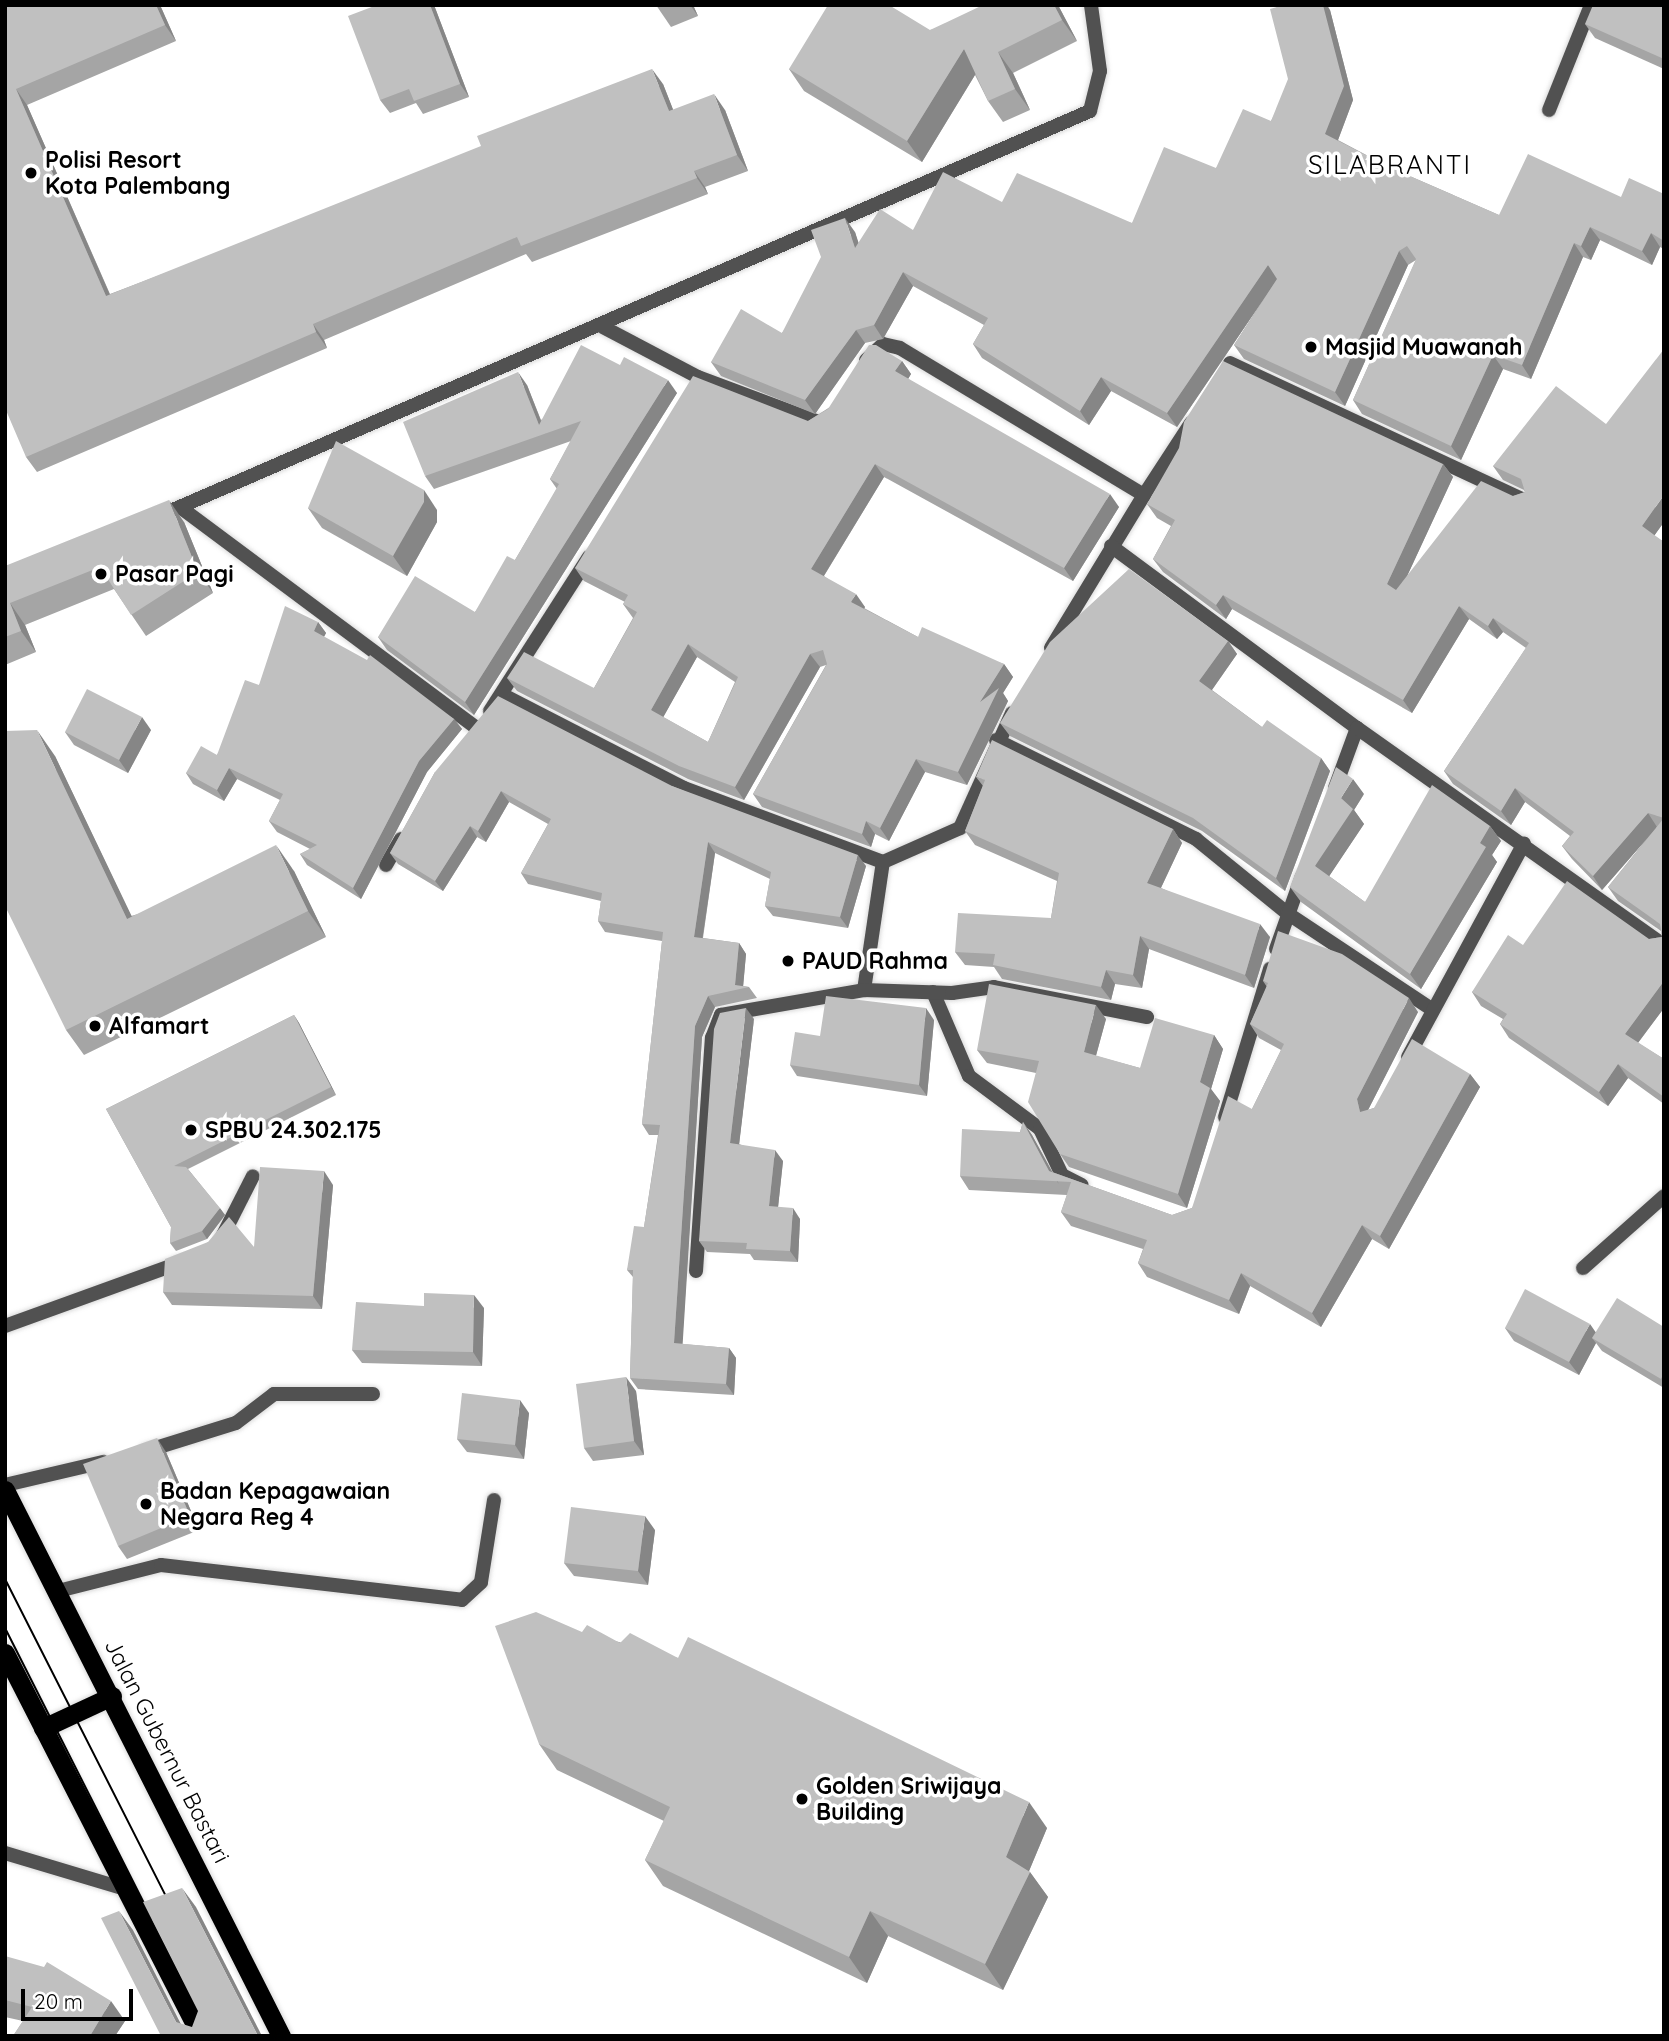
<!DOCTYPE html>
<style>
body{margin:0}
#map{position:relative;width:1669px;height:2041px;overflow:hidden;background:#fff;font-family:Quicksand,sans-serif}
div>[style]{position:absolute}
.roads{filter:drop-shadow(0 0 2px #dbdbdb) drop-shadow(0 0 2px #dbdbdb)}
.minor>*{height:14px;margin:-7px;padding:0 7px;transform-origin:7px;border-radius:7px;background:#515151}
.trunk>*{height:19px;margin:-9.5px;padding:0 9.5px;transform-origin:9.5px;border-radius:9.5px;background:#000}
.tram>*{height:2px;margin:-1px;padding:0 1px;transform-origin:1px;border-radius:1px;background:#000}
.wall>*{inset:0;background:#a5a5a5}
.shaded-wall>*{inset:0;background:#868686}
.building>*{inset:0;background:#c0c0c0}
.dots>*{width:19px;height:19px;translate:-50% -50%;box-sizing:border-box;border:4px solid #fff;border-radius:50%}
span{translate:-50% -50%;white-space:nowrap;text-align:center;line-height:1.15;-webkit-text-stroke:7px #fff;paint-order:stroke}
.poi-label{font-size:23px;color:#000;font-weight:700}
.left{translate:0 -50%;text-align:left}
.street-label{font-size:23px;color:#000}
.quarter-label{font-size:26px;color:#000;letter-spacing:2px}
.frame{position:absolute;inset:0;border:7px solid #000;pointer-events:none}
.scale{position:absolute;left:21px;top:1989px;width:112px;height:32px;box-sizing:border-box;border:4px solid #000;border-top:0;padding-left:9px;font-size:21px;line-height:24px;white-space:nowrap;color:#000;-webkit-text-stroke:5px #fff;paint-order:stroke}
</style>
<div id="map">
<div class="roads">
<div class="minor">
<i style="left:1549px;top:110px;width:113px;rotate:-68.2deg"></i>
<i style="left:603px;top:327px;width:107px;rotate:27.8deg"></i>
<i style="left:698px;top:377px;width:134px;rotate:20.5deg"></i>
<i style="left:866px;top:360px;width:23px;rotate:-43deg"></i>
<i style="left:883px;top:344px;width:17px;rotate:13deg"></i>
<i style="left:900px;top:348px;width:285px;rotate:31.1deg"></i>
<i style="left:1144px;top:495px;width:179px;rotate:121.3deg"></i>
<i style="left:1230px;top:363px;width:327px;rotate:25deg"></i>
<i style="left:1144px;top:495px;width:86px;rotate:-56.9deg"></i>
<i style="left:180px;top:507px;width:369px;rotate:36.7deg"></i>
<i style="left:159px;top:516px;width:1015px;rotate:-23.51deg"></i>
<i style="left:1090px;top:111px;width:41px;rotate:-76deg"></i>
<i style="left:1100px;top:71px;width:67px;rotate:-97.8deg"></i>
<i style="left:1111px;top:546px;width:306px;rotate:36.5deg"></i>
<i style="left:503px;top:695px;width:203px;rotate:27.2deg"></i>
<i style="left:684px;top:788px;width:212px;rotate:20.4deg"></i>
<i style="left:490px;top:711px;width:183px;rotate:-57.3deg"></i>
<i style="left:996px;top:740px;width:223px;rotate:26.3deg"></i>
<i style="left:1196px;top:839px;width:117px;rotate:39.1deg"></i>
<i style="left:1287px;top:913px;width:175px;rotate:33.6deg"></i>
<i style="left:1335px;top:788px;width:64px;rotate:-69.9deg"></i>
<i style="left:1357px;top:728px;width:376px;rotate:35.3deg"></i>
<i style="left:386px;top:865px;width:30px;rotate:-60deg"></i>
<i style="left:1276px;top:949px;width:77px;rotate:-70.4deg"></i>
<i style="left:864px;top:990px;width:129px;rotate:-81.6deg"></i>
<i style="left:883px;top:862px;width:84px;rotate:-23.8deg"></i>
<i style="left:960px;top:828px;width:126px;rotate:-65.7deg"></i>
<i style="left:933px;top:992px;width:91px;rotate:66.8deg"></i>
<i style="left:969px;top:1076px;width:89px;rotate:36.7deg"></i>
<i style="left:1040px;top:1129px;width:51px;rotate:64.4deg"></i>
<i style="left:1062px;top:1175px;width:22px;rotate:27deg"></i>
<i style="left:1408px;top:1057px;width:243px;rotate:-61.5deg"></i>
<i style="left:1225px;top:1117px;width:155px;rotate:-73.1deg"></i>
<i style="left:222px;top:1237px;width:68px;rotate:-63.1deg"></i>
<i style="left:1583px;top:1268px;width:108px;rotate:-41.6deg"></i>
<i style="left:696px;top:1271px;width:234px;rotate:-86.1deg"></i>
<i style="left:712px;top:1038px;width:25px;rotate:-69deg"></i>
<i style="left:721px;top:1015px;width:145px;rotate:-9.9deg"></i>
<i style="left:864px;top:990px;width:88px;rotate:2deg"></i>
<i style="left:952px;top:993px;width:42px;rotate:-8.1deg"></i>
<i style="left:994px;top:987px;width:156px;rotate:11.1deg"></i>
<i style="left:5px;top:1326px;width:188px;rotate:-19.9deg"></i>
<i style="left:146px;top:1451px;width:94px;rotate:-17.3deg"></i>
<i style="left:236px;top:1423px;width:48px;rotate:-37.3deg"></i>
<i style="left:274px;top:1394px;width:99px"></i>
<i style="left:5px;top:1485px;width:101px;rotate:-13.2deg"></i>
<i style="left:58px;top:1591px;width:106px;rotate:-14.2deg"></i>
<i style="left:161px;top:1565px;width:303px;rotate:6.6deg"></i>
<i style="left:462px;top:1600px;width:26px;rotate:-43deg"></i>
<i style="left:481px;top:1582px;width:83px;rotate:-81deg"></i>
<i style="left:5px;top:1853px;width:125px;rotate:16.7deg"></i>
</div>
<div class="trunk">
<i style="left:5px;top:1490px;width:612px;rotate:63.18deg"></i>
<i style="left:5px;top:1653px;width:430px;rotate:62.9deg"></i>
<i style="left:43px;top:1728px;width:76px;rotate:-24.9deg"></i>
</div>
</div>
<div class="tram">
<i style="left:5px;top:1579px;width:371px;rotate:63.1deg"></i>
<i style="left:5px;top:1628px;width:326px;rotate:63.2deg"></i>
</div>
<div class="wall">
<i style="clip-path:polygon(5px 5px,160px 5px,176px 41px,27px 105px,110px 294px,663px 84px,673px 110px,725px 110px,748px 171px,705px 187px,708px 194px,532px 262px,526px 254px,324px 340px,327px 348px,37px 472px,26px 457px)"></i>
<i style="clip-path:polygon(377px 5px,434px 5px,469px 97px,423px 114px,416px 103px,390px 113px,380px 100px)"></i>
<i style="clip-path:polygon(656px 5px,693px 5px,698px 16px,671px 27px)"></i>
<i style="clip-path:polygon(1058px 5px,1077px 41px,1013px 73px,1030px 110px,1003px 122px,988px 101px,975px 75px,922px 162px,804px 91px,789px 69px,930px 30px)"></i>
<i style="clip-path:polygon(1664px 5px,1664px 69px,1595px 38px,1585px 24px)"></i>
<i style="clip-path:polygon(1330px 10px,1353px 100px,1338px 140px,1389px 167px,1499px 215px,1621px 197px,1664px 194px,1664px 249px,1660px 247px,1652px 265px,1600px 240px,1591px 260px,1583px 257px,1531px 379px,1503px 369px,1461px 460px,1362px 414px,1353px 400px,1416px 260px,1408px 265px,1345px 406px,1244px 359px,1234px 345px,1263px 300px,1177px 427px,1111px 391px,1089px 425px,982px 358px,973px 344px,984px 325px,913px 286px,883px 339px,865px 343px,815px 414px,721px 376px,711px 362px,782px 333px,855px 232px,858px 243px,913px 230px,1002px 202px,1132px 223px,1216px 168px,1271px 121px)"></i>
<i style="clip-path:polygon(evenodd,902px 361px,911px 374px,908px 379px,1119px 507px,1073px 581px,884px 477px,824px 576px,865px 607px,864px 608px,918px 637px,1004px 664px,1013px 677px,1003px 693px,1008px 701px,967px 785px,925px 772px,889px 841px,875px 834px,871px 847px,762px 807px,753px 794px,826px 665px,820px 667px,744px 800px,688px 779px,517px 691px,507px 678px,594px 688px,633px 618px,623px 604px,625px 602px,584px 581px,575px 568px,808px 421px,902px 361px,697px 657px,735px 682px,708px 742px,663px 717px,697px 657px)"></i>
<i style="clip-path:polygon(620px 365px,677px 393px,474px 715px,387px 650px,378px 637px,475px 612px,515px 560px,557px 489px,550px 479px,571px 441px,434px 489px,425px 476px,527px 385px,541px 420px)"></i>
<i style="clip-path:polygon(1606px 424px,1664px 522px,1654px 536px,1664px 542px,1664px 1008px,1638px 1043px,1664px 1059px,1664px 1104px,1628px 1078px,1608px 1106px,1509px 1038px,1500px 1024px,1503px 1019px,1481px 1006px,1472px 992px,1523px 945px,1649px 939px,1662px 937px,1661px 931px,1618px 901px,1608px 887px,1645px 841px,1602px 890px,1572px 859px,1562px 846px,1570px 836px,1525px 802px,1511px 825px,1453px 784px,1444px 771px,1526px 648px,1503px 632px,1497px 639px,1469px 619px,1412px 713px,1232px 609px,1226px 619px,1163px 572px,1153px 559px,1171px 526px,1157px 518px,1147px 504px,1443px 464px,1453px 477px,1407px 576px,1513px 496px,1525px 492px,1524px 490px,1503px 480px,1493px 466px)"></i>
<i style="clip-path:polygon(308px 508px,437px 510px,437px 522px,407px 576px,322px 528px)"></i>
<i style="clip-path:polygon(184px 522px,213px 593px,146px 636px,114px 589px,25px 625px,36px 652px,5px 665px,5px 566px)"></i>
<i style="clip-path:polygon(318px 622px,326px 633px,324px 637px,454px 719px,462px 729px,427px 772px,361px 899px,307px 865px,300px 854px,310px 849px,277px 832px,269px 821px,280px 800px,237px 779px,224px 801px,193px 784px,186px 773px,217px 755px,259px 685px)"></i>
<i style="clip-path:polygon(1228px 641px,1237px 654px,1212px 690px,1262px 727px,1321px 758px,1330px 771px,1285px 891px,1202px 831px,1010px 736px,1000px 723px)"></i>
<i style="clip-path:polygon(151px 730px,128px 773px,74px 745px,65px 732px)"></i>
<i style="clip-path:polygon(55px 756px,131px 916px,294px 871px,326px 937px,84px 1055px,66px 1030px)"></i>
<i style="clip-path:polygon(435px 772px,672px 786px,866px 866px,848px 928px,773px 916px,765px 906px,770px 879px,715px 853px,703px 938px,739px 943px,746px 954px,743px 986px,749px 987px,757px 998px,715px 1007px,702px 1037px,682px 1344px,729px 1348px,736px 1358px,734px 1395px,638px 1389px,630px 1378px,633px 1277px,627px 1270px,644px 1227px,658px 1135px,649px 1135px,642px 1124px,662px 941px,605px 932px,598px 921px,601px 901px,528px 884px,521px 873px,548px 824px,509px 802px,486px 842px,477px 837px,443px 891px,398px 864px,390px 853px)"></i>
<i style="clip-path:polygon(976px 777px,1173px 829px,1182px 843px,1161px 888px,1270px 937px,1254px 988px,1149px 949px,1142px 988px,1115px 984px,1111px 1000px,1002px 979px,994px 967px,965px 965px,955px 952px,1051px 918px,1057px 881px,975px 845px,965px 831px,983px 786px)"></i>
<i style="clip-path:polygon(1364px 794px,1354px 810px,1364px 824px,1329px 876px,1365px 902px,1490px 826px,1501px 841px,1492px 855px,1497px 862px,1421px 989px,1301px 902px,1290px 887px)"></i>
<i style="clip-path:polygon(1263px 981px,1418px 1012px,1368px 1110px,1470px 1074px,1480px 1087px,1389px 1249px,1372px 1239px,1321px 1327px,1250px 1286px,1239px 1314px,1147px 1277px,1138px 1263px,1143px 1249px,1071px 1226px,1061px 1212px,1067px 1195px,969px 1190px,960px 1176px,1020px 1132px,1023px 1122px,1032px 1135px,1052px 1172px,1172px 1215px,1192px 1208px,1252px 1109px,1281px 1050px,1259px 1038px,1250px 1024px,1267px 987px)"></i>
<i style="clip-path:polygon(294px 1015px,299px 1023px,336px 1095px,188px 1169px,225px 1215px,207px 1239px,176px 1251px,170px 1243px,171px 1227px,106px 1109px)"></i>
<i style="clip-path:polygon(754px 1019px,739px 1144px,783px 1161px,778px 1207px,800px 1219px,798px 1262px,754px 1260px,750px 1254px,707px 1252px,699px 1241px)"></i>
<i style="clip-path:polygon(1106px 1019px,1096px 1056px,1140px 1068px,1214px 1035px,1223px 1049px,1211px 1089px,1220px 1101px,1187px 1208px,1069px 1167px,1060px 1154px,1036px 1073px,987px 1063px,977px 1050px)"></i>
<i style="clip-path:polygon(934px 1020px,927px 1096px,797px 1076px,790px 1065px,820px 1036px)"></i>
<i style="clip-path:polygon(333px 1185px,322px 1309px,172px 1305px,163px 1292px,208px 1242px,254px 1247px)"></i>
<i style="clip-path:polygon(424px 1306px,484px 1308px,482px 1366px,362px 1363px,352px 1350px)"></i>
<i style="clip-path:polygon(1664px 1327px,1664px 1388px,1602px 1351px,1596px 1343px,1579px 1375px,1514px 1341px,1505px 1328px,1596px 1332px)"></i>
<i style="clip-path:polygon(636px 1391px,644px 1455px,593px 1461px,584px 1448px)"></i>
<i style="clip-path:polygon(529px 1413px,524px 1459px,467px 1452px,457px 1439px)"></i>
<i style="clip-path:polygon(166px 1452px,199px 1530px,127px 1559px,118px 1546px)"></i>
<i style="clip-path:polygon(655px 1530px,648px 1585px,574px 1576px,564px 1563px)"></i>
<i style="clip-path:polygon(582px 1632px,678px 1658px,1047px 1828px,1029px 1871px,1048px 1897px,1003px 1990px,888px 1936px,867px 1983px,663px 1886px,645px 1860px,664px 1821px,557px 1770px,539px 1744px)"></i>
<i style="clip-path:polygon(5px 1956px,125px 2021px,115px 2036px,13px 2036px,23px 2021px,5px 2017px)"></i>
</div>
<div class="shaded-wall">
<i style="clip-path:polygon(156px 5px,160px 5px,176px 41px,165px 25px)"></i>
<i style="clip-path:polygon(430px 5px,434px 5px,469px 97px,460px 84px)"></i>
<i style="clip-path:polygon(690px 5px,693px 5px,698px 16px)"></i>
<i style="clip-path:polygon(1054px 5px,1058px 5px,1077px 41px,1062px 20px)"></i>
<i style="clip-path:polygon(1323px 5px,1327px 5px,1330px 10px,1353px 100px,1335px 148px,1325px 134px)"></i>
<i style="clip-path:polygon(964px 49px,978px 70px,922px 162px,907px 141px)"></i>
<i style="clip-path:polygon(998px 52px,1013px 73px,1030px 110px,1015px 89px)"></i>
<i style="clip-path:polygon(652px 69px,663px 84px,680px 127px,669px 111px)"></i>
<i style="clip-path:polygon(16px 89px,27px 105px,117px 311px,106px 296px)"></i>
<i style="clip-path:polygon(714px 94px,725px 110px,748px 171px,737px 155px)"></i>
<i style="clip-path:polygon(694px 171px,705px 187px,708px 194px,697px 178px)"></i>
<i style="clip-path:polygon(845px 218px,855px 232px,865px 262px,855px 248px)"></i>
<i style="clip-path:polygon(1590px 227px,1600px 240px,1591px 260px,1581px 246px)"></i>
<i style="clip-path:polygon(1651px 233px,1660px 247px,1652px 265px,1642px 251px)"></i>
<i style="clip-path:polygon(1574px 243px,1583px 257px,1531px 379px,1522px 365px)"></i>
<i style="clip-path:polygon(1399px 251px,1408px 265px,1345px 406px,1335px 392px)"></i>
<i style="clip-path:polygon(1268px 265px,1278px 278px,1177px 427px,1167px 413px)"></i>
<i style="clip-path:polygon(903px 272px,913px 286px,883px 339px,874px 325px)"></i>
<i style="clip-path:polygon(313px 324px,324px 340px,327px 348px,316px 332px)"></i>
<i style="clip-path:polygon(856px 330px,865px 343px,815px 414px,805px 400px)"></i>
<i style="clip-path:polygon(1493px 355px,1503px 369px,1461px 460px,1451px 446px)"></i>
<i style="clip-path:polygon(902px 361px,911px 374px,905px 384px,895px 371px)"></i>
<i style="clip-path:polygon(518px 372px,527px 385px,546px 434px,539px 425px)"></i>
<i style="clip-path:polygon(1101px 377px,1111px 391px,1089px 425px,1080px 411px)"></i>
<i style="clip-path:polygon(668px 380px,677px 393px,474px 715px,465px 702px)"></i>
<i style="clip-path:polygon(875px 464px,884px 477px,820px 582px,811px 569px)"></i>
<i style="clip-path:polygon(1443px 464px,1453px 477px,1397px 598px,1387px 584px)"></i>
<i style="clip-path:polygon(424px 490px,437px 510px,437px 522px,407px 576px,393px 556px)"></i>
<i style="clip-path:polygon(1110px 494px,1119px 507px,1073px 581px,1064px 568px)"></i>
<i style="clip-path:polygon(1664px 495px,1664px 522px,1651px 540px,1642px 526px)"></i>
<i style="clip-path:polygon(169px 500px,184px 522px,213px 593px,198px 572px)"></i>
<i style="clip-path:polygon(856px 594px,865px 607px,861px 615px,851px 602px)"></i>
<i style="clip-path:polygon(1223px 595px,1232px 609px,1226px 619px,1216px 605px)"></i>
<i style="clip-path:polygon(10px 603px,25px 625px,36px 652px,21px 631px)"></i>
<i style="clip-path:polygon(1459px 606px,1469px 619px,1412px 713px,1403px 700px)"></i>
<i style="clip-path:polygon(1493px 618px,1503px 632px,1497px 639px,1488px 626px)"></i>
<i style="clip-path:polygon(318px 622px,326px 633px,321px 642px,314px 631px)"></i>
<i style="clip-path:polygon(1228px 641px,1237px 654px,1209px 694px,1199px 681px)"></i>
<i style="clip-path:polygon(688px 644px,697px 657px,660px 723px,651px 710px)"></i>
<i style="clip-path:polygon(810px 654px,820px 667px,744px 800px,735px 787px)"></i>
<i style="clip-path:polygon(1004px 664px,1013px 677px,1003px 693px,1008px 701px,967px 785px,958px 772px,980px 702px)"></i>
<i style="clip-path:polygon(142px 717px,151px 730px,128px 773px,119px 760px)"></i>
<i style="clip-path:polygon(454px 719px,462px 729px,427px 772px,361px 899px,353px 888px,419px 761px)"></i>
<i style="clip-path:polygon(37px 730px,55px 756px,145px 944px,127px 919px)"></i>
<i style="clip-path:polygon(1321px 758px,1330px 771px,1285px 891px,1276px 878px)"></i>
<i style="clip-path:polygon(916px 759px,925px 772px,889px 841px,880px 828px)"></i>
<i style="clip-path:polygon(229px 768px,237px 779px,224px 801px,217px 790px)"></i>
<i style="clip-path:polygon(1353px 779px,1364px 794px,1354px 810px,1364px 824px,1326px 881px,1315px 866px,1341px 798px)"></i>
<i style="clip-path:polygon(1515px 788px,1525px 802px,1511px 825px,1501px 811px)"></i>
<i style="clip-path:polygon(501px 791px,509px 802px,486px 842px,478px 831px)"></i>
<i style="clip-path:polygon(1648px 813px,1657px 827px,1602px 890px,1593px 876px)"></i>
<i style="clip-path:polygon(866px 821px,875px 834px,871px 847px,862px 834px)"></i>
<i style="clip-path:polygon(470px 826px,477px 837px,443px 891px,435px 881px)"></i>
<i style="clip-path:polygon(1490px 826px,1501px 841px,1492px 855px,1497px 862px,1421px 989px,1410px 974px,1480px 843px)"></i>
<i style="clip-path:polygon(1173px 829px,1182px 843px,1157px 896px,1147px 883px)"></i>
<i style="clip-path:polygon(708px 842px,715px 853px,701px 948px,694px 937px)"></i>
<i style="clip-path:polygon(276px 845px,294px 871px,326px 937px,308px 911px)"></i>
<i style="clip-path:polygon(858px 855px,866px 866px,848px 928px,840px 917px)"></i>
<i style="clip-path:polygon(1260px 924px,1270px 937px,1254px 988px,1245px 975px)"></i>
<i style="clip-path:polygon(1140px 936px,1149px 949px,1142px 988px,1133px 975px)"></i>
<i style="clip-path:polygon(739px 943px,746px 954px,743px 988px,735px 985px)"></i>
<i style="clip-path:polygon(1106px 970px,1115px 984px,1111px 1000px,1101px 987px)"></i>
<i style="clip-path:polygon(1664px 981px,1664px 1008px,1634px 1048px,1625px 1034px)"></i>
<i style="clip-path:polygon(708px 996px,715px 1007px,702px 1037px,682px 1354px,674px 1343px,695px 1026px)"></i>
<i style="clip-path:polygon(1409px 998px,1418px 1012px,1367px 1112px,1360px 1112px,1357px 1099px)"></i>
<i style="clip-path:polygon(1096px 1005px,1106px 1019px,1093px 1066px,1084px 1052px)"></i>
<i style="clip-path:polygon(746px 1008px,754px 1019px,738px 1154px,730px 1143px)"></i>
<i style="clip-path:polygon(926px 1008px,934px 1020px,927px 1096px,919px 1085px)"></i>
<i style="clip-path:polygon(294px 1015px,299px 1023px,336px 1095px,331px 1087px)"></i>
<i style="clip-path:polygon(1214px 1035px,1223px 1049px,1211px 1089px,1220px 1101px,1187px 1208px,1178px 1194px,1200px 1082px)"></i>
<i style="clip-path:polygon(1618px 1064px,1628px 1078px,1608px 1106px,1599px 1092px)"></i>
<i style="clip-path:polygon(1470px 1074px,1480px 1087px,1389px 1249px,1380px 1236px)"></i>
<i style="clip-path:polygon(1023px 1122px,1032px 1135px,1059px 1184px,1049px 1171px)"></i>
<i style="clip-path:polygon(775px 1150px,783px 1161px,777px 1217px,769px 1206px)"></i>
<i style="clip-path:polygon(324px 1171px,333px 1185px,322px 1309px,313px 1296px)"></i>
<i style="clip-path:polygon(220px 1208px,225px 1215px,207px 1239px,202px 1231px)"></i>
<i style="clip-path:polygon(793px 1208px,800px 1219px,798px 1262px,790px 1251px)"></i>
<i style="clip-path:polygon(1362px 1225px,1372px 1239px,1321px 1327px,1312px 1313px)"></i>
<i style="clip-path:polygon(1241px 1273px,1250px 1286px,1239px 1314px,1229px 1300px)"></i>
<i style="clip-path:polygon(474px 1295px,484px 1308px,482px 1366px,473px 1352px)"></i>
<i style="clip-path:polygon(1590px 1324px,1599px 1337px,1592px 1338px,1596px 1343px,1579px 1375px,1569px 1362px)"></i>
<i style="clip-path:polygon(729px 1348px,736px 1358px,734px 1395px,726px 1384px)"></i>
<i style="clip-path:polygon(626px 1377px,636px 1391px,644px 1455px,634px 1441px)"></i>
<i style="clip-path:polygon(520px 1400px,529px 1413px,524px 1459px,515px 1445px)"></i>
<i style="clip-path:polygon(157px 1438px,166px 1452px,199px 1530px,190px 1516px)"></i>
<i style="clip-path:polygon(645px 1516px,655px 1530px,648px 1585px,638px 1571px)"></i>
<i style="clip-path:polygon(1029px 1802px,1047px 1828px,1024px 1883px,1006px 1857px)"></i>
<i style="clip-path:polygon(1030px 1872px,1048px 1897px,1003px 1990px,985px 1964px)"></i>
<i style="clip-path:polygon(182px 1888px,196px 1907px,262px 2036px,258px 2036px)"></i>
<i style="clip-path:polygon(119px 1911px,133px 1930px,187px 2036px,176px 2022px)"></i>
<i style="clip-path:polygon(870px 1911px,888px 1936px,867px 1983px,849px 1957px)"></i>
<i style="clip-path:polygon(111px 2001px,125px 2021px,115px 2036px,90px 2036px)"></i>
</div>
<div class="building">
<i style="clip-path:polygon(5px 5px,156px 5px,165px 25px,16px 89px,106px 296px,481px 146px,477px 136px,652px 69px,669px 111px,714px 94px,737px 155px,694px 171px,697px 178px,521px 246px,517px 237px,313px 324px,316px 332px,26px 457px,5px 408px)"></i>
<i style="clip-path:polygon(377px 5px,430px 5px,460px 84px,414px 101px,409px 89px,380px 100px,348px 16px)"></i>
<i style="clip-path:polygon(828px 5px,889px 5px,930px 30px,983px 5px,1054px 5px,1062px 20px,998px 52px,1015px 89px,988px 101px,964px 49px,907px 141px,789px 69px)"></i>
<i style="clip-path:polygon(1284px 5px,1323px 5px,1344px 86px,1325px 134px,1389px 167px,1499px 215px,1528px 154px,1621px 197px,1629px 178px,1664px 194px,1664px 241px,1651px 233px,1642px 251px,1590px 227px,1581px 246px,1574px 243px,1522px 365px,1493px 355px,1451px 446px,1353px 400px,1416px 259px,1407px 246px,1399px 251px,1335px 392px,1234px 345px,1277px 279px,1268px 265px,1167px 413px,1101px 377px,1080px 411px,973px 344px,988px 318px,903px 272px,874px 325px,856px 330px,805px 400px,711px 362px,741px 309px,782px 333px,821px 257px,811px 230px,845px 218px,855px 248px,880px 209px,913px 230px,943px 172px,1002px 202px,1017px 173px,1132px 223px,1164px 147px,1216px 168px,1243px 109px,1271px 121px,1288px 79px,1270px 9px)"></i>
<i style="clip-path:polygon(1593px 5px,1664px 5px,1664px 59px,1585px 24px)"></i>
<i style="clip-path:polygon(581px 345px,620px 365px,624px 357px,668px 380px,465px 702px,378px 637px,415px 576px,475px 612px,507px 556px,515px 560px,559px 484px,550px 479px,581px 421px,425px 476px,403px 422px,518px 372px,539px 425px)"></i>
<i style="clip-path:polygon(evenodd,869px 345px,876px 345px,902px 361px,895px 371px,1110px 494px,1064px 568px,875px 464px,811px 569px,856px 594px,851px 602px,918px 637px,922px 627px,1004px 664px,980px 702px,999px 688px,958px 772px,916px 759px,880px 828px,866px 821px,862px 834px,753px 794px,827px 664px,823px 650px,810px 654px,735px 787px,679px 766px,507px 678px,524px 652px,594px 688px,637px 612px,623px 604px,628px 595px,575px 568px,693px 376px,808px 421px,828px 409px,869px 345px,688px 644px,738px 677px,708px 742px,651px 710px,688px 644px)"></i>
<i style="clip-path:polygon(1664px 349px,1664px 495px,1642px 526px,1664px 542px,1664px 981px,1625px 1034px,1664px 1059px,1664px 1097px,1618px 1064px,1599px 1092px,1500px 1024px,1507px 1014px,1472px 992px,1508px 935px,1523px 945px,1567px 881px,1649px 939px,1662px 937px,1660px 924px,1608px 887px,1664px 818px,1648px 813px,1593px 876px,1562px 846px,1574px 832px,1515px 788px,1501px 811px,1444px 771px,1529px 643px,1493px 618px,1488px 626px,1459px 606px,1403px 700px,1223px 595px,1216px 605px,1153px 559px,1175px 520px,1147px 504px,1179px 448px,1184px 422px,1223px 361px,1443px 464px,1387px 584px,1396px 590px,1481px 481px,1513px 496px,1525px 492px,1521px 479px,1493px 466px,1556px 386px,1606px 424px)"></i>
<i style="clip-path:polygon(336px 441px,424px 490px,424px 502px,393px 556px,308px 508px)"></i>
<i style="clip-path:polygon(169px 500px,198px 572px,131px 615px,100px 567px,10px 603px,21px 631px,5px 637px,5px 566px)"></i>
<i style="clip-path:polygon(1129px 569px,1228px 641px,1199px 681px,1262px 727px,1267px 720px,1321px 758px,1276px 878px,1193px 818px,1000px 723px,1050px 642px)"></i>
<i style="clip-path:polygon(285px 606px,318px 622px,314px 631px,367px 660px,370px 655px,454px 719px,419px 761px,353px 888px,300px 854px,317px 845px,269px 821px,283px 794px,229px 768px,217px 790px,186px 773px,201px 746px,217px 755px,245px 680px,259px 685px)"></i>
<i style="clip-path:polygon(87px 689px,142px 717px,119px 760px,65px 732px)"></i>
<i style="clip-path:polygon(498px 696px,672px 786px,858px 855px,840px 917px,765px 906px,771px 872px,708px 842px,694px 937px,739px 943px,735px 985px,749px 987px,708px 996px,695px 1026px,674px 1343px,729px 1348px,726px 1384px,630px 1378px,633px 1270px,627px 1270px,634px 1226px,644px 1227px,660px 1125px,642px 1124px,663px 932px,598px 921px,602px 893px,521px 873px,551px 819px,501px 791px,478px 831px,470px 826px,435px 881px,390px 853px,435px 772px)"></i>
<i style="clip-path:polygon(37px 730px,127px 919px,276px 845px,308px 911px,66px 1030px,5px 906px,5px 731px)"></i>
<i style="clip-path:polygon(992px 740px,1173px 829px,1147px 883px,1260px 924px,1245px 975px,1140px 936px,1133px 975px,1106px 970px,1101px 987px,993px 965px,995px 954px,955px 952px,958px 913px,1051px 918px,1059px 873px,965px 831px,985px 780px,976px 777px)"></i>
<i style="clip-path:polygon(1336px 767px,1353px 779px,1341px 798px,1353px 809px,1315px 866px,1365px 902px,1432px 785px,1490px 826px,1480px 843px,1486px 847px,1410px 974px,1290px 887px)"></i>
<i style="clip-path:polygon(1278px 931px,1342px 954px,1409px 998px,1357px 1099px,1360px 1112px,1374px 1108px,1412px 1039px,1470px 1074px,1380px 1236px,1362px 1225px,1312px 1313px,1241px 1273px,1229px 1300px,1138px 1263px,1147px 1240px,1061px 1212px,1071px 1182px,960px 1176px,962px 1129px,1020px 1132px,1023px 1122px,1049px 1171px,1172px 1215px,1192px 1208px,1228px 1096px,1252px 1109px,1284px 1044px,1250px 1024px,1268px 983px,1263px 981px)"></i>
<i style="clip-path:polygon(989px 984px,1096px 1005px,1084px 1052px,1140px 1068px,1155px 1018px,1214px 1035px,1200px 1082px,1210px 1088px,1178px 1194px,1060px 1154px,1028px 1102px,1039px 1061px,977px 1050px)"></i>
<i style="clip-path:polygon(826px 996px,926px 1008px,919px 1085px,790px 1065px,795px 1032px,820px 1036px)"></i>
<i style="clip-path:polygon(746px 1008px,730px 1143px,775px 1150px,769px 1206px,793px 1208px,790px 1251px,746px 1249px,747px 1243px,699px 1241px,714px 1029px,720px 1013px)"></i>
<i style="clip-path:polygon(294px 1015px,331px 1087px,174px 1166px,186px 1167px,220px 1208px,202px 1231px,170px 1243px,171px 1227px,106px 1109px)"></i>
<i style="clip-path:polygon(260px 1167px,324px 1171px,313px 1296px,163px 1292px,165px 1259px,208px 1242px,229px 1217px,254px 1247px)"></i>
<i style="clip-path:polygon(1525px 1289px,1590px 1324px,1569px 1362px,1505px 1328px)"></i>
<i style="clip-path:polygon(424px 1293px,474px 1295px,473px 1352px,352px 1350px,356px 1302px,424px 1306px)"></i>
<i style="clip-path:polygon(1617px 1298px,1664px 1327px,1664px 1373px,1661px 1379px,1592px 1338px)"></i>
<i style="clip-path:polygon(626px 1377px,634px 1441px,584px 1448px,576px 1384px)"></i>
<i style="clip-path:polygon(462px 1393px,520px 1400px,515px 1445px,457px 1439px)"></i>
<i style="clip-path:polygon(157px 1438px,190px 1516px,118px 1546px,83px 1464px)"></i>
<i style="clip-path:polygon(571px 1507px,645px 1516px,638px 1571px,564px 1563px)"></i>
<i style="clip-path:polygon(536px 1612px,582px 1632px,587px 1625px,620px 1643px,630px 1633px,678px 1658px,688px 1637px,1029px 1802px,1006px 1857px,1030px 1872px,985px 1964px,870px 1911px,849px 1957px,645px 1860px,670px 1807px,539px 1744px,495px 1626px)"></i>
<i style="clip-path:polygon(182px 1888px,258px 2036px,161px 2036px,101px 1918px,119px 1911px,176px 2022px,192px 2027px,198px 2011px,143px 1902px)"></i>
<i style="clip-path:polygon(5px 1956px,44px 1967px,47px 1962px,111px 2001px,90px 2036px,13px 2036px,32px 2007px,5px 2000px)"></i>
</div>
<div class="dots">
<i style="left:31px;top:173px;background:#000"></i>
<i style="left:1311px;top:347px;background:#000"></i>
<i style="left:101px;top:574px;background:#000"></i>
<i style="left:788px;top:961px;background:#000"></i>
<i style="left:95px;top:1026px;background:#000"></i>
<i style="left:191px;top:1130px;background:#000"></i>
<i style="left:146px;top:1504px;background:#000"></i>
<i style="left:802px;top:1799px;background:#000"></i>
</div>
<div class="poi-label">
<span class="left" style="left:45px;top:173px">Polisi Resort<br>Kota Palembang</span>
<span class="left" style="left:1325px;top:347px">Masjid Muawanah</span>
<span class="left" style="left:115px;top:574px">Pasar Pagi</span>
<span class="left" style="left:802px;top:961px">PAUD Rahma</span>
<span class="left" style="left:109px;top:1026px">Alfamart</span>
<span class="left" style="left:205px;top:1130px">SPBU 24.302.175</span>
<span class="left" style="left:160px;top:1504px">Badan Kepagawaian<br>Negara Reg 4</span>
<span class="left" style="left:816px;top:1799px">Golden Sriwijaya<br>Building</span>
</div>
<div class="street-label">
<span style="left:167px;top:1751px;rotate:63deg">Jalan Gubernur Bastari</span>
</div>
<div class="quarter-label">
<span style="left:1390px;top:165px">SILABRANTI</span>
</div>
<div class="frame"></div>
<div class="scale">20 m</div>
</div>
